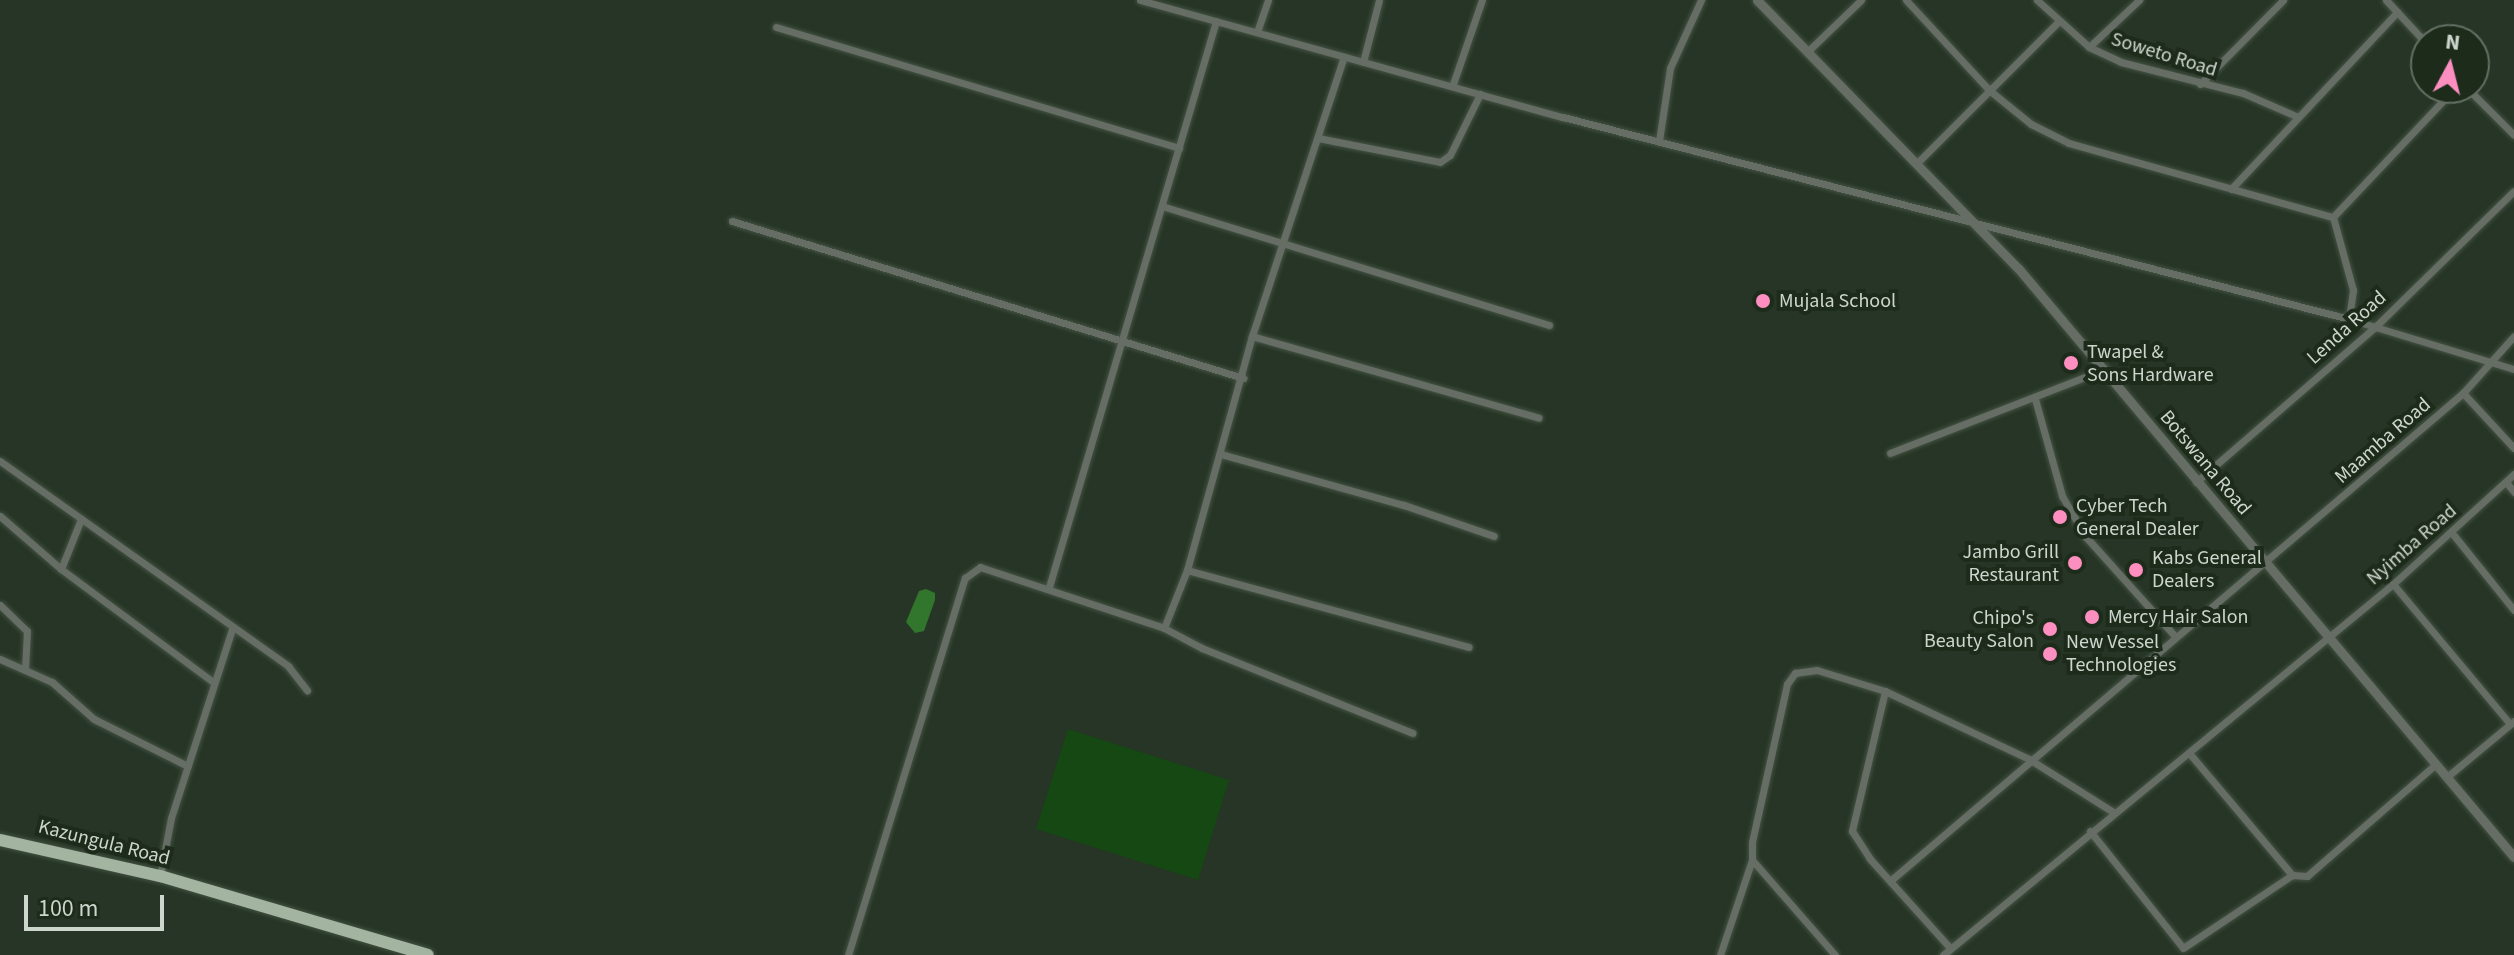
<!DOCTYPE html>
<style>
body{margin:0}
#map{position:relative;width:2514px;height:955px;overflow:hidden;background:#263525;font-family:"Source Sans 3",sans-serif}
div>[style]{position:absolute}
.green>*{inset:0;background:#154812}
.forest>*{inset:0;background:#32762e}
.roads{filter:drop-shadow(0 0 2px #445243) drop-shadow(0 0 2px #445243)}
.minor>*{height:7px;margin:-3.5px;padding:0 3.5px;transform-origin:3.5px;border-radius:3.5px;background:#656d64}
.tertiary>*{height:9px;margin:-4.5px;padding:0 4.5px;transform-origin:4.5px;border-radius:4.5px;background:#656d64}
.trunk>*{height:12px;margin:-6px;padding:0 6px;transform-origin:6px;border-radius:6px;background:#a3b4a1}
.dots>*{width:22px;height:22px;translate:-50% -50%;box-sizing:border-box;border:4px solid #1d2b1b;border-radius:50%}
span{translate:-50% -50%;white-space:nowrap;text-align:center;line-height:1.15;-webkit-text-stroke:8px #1d2b1b;paint-order:stroke}
.street-label{font-size:20px;color:#cdd6cc}
.poi-label{font-size:20px;color:#cdd6cc}
.left{translate:0 -50%;text-align:left}
.right{translate:-100% -50%;text-align:right}
.north{position:absolute;left:2410px;top:24px;width:80px;height:80px;box-sizing:border-box;background:#1d2b1b;border:2px solid #636f62;border-radius:50%;rotate:7deg;font-size:22px;font-weight:700;line-height:32px;text-align:center;color:#cdd6cc}
.north::after{content:'';display:block;margin:auto;width:28px;height:36px;background:#fd8ec0;clip-path:polygon(50% 0,100% 100%,50% 72%,0 100%)}
.scale{position:absolute;left:24px;top:895px;width:140px;height:36px;box-sizing:border-box;border:4px solid #cdd6cc;border-top:0;padding-left:10px;font-size:24px;line-height:28px;white-space:nowrap;color:#cdd6cc;-webkit-text-stroke:6px #1d2b1b;paint-order:stroke}
</style>
<div id="map">
<div class="green">
<i style="clip-path:polygon(1068px 729px,1229px 780px,1198px 880px,1036px 829px)"></i>
</div>
<div class="forest">
<i style="clip-path:polygon(926px 589px,935px 593px,935px 600px,924px 631px,915px 633px,906px 622px,919px 591px)"></i>
</div>
<div class="roads">
<div class="minor">
<i style="left:1140px;top:0;width:439px;rotate:15.5deg"></i>
<i style="left:1563px;top:117px;width:812px;rotate:14.41deg"></i>
<i style="left:2349px;top:319px;width:172px;rotate:16.9deg"></i>
<i style="left:1906px;top:0;width:122px;rotate:47.3deg"></i>
<i style="left:1989px;top:90px;width:54px;rotate:39deg"></i>
<i style="left:2031px;top:124px;width:42px;rotate:26.6deg"></i>
<i style="left:2069px;top:143px;width:274px;rotate:15.7deg"></i>
<i style="left:2333px;top:217px;width:178px;rotate:-46.6deg"></i>
<i style="left:2037px;top:0;width:70px;rotate:42.1deg"></i>
<i style="left:2089px;top:47px;width:35px;rotate:25deg"></i>
<i style="left:2121px;top:62px;width:126px;rotate:14.3deg"></i>
<i style="left:2243px;top:93px;width:58px;rotate:23.5deg"></i>
<i style="left:2386px;top:0;width:59px;rotate:47.1deg"></i>
<i style="left:776px;top:27px;width:421px;rotate:16.7deg"></i>
<i style="left:1257px;top:32px;width:34px;rotate:-71deg"></i>
<i style="left:2089px;top:47px;width:69px;rotate:-43.2deg"></i>
<i style="left:1807px;top:52px;width:75px;rotate:-43.9deg"></i>
<i style="left:1363px;top:62px;width:64px;rotate:-75.5deg"></i>
<i style="left:1453px;top:84px;width:89px;rotate:-71deg"></i>
<i style="left:2200px;top:84px;width:118px;rotate:-45.3deg"></i>
<i style="left:2467px;top:88px;width:66px;rotate:45deg"></i>
<i style="left:1318px;top:138px;width:124px;rotate:11.1deg"></i>
<i style="left:1440px;top:162px;width:12px;rotate:-35deg"></i>
<i style="left:1450px;top:155px;width:68px;rotate:-63.8deg"></i>
<i style="left:1659px;top:141px;width:74px;rotate:-81.4deg"></i>
<i style="left:1670px;top:68px;width:75px;rotate:-65.5deg"></i>
<i style="left:1918px;top:162px;width:198px;rotate:-45deg"></i>
<i style="left:2231px;top:189px;width:243px;rotate:-46.8deg"></i>
<i style="left:1162px;top:206px;width:405px;rotate:17.1deg"></i>
<i style="left:2333px;top:217px;width:76px;rotate:74.7deg"></i>
<i style="left:2353px;top:290px;width:29px;rotate:98deg"></i>
<i style="left:732px;top:221px;width:535px;rotate:17.08deg"></i>
<i style="left:1252px;top:336px;width:298px;rotate:15.9deg"></i>
<i style="left:2463px;top:393px;width:75px;rotate:47.2deg"></i>
<i style="left:2035px;top:399px;width:101px;rotate:74.4deg"></i>
<i style="left:2062px;top:496px;width:48px;rotate:59.7deg"></i>
<i style="left:2086px;top:537px;width:132px;rotate:48.1deg"></i>
<i style="left:1890px;top:453px;width:231px;rotate:-21.3deg"></i>
<i style="left:1221px;top:454px;width:190px;rotate:15.6deg"></i>
<i style="left:1404px;top:505px;width:95px;rotate:19deg"></i>
<i style="left:0;top:461px;width:354px;rotate:35.4deg"></i>
<i style="left:288px;top:666px;width:31px;rotate:52deg"></i>
<i style="left:2196px;top:482px;width:237px;rotate:-40.9deg"></i>
<i style="left:2375px;top:327px;width:194px;rotate:-44.4deg"></i>
<i style="left:2506px;top:482px;width:13px;rotate:51deg"></i>
<i style="left:0;top:516px;width:81px;rotate:41deg"></i>
<i style="left:61px;top:569px;width:189px;rotate:36.6deg"></i>
<i style="left:2452px;top:533px;width:99px;rotate:51.2deg"></i>
<i style="left:61px;top:569px;width:54px;rotate:-68.2deg"></i>
<i style="left:1187px;top:570px;width:292px;rotate:15.3deg"></i>
<i style="left:2393px;top:584px;width:182px;rotate:50.1deg"></i>
<i style="left:1049px;top:587px;width:590px;rotate:-73.56deg"></i>
<i style="left:0;top:605px;width:37px;rotate:44deg"></i>
<i style="left:27px;top:631px;width:39px;rotate:93deg"></i>
<i style="left:1164px;top:628px;width:62px;rotate:-68.4deg"></i>
<i style="left:1187px;top:570px;width:243px;rotate:-74.5deg"></i>
<i style="left:1252px;top:336px;width:294px;rotate:-71.8deg"></i>
<i style="left:0;top:659px;width:57px;rotate:23.9deg"></i>
<i style="left:52px;top:682px;width:56px;rotate:41.4deg"></i>
<i style="left:94px;top:719px;width:105px;rotate:26.6deg"></i>
<i style="left:1885px;top:691px;width:144px;rotate:103.3deg"></i>
<i style="left:1852px;top:831px;width:33px;rotate:57deg"></i>
<i style="left:1870px;top:859px;width:120px;rotate:48deg"></i>
<i style="left:2189px;top:753px;width:160px;rotate:49.8deg"></i>
<i style="left:2448px;top:776px;width:86px;rotate:-39.8deg"></i>
<i style="left:2090px;top:831px;width:149px;rotate:51.5deg"></i>
<i style="left:2183px;top:948px;width:131px;rotate:-33.8deg"></i>
<i style="left:2292px;top:875px;width:15px;rotate:4deg"></i>
<i style="left:2307px;top:876px;width:171px;rotate:-41deg"></i>
<i style="left:160px;top:876px;width:59px;rotate:-79.3deg"></i>
<i style="left:171px;top:818px;width:199px;rotate:-72.1deg"></i>
<i style="left:1890px;top:881px;width:753px;rotate:-40.42deg"></i>
<i style="left:2463px;top:393px;width:76px;rotate:-48.2deg"></i>
<i style="left:848px;top:955px;width:395px;rotate:-72.8deg"></i>
<i style="left:965px;top:578px;width:19px;rotate:-36deg"></i>
<i style="left:980px;top:567px;width:194px;rotate:18.3deg"></i>
<i style="left:1164px;top:628px;width:43px;rotate:27.8deg"></i>
<i style="left:1202px;top:648px;width:227px;rotate:22deg"></i>
<i style="left:1720px;top:955px;width:100px;rotate:-71.4deg"></i>
<i style="left:1835px;top:955px;width:126px;rotate:-131.1deg"></i>
<i style="left:1752px;top:860px;width:18px;rotate:-90deg"></i>
<i style="left:1752px;top:842px;width:162px;rotate:-77.5deg"></i>
<i style="left:1787px;top:684px;width:14px;rotate:-54deg"></i>
<i style="left:1795px;top:673px;width:22px;rotate:-8deg"></i>
<i style="left:1817px;top:670px;width:71px;rotate:17.2deg"></i>
<i style="left:1885px;top:691px;width:159px;rotate:25.3deg"></i>
<i style="left:2029px;top:759px;width:99px;rotate:32.2deg"></i>
<i style="left:1943px;top:955px;width:583px;rotate:-39.5deg"></i>
<i style="left:2393px;top:584px;width:164px;rotate:-42.3deg"></i>
</div>
<div class="tertiary">
<i style="left:1757px;top:0;width:374px;rotate:45.8deg"></i>
<i style="left:2018px;top:268px;width:770px;rotate:49.9deg"></i>
</div>
<div class="trunk">
<i style="left:0;top:840px;width:164px;rotate:12.7deg"></i>
<i style="left:160px;top:876px;width:279px;rotate:16.4deg"></i>
</div>
</div>
<div class="dots">
<i style="left:1763px;top:301px;background:#fd8ec0"></i>
<i style="left:2071px;top:363px;background:#fd8ec0"></i>
<i style="left:2060px;top:517px;background:#fd8ec0"></i>
<i style="left:2075px;top:563px;background:#fd8ec0"></i>
<i style="left:2136px;top:570px;background:#fd8ec0"></i>
<i style="left:2092px;top:617px;background:#fd8ec0"></i>
<i style="left:2050px;top:629px;background:#fd8ec0"></i>
<i style="left:2050px;top:654px;background:#fd8ec0"></i>
</div>
<div class="street-label">
<span style="left:2164px;top:55px;rotate:17deg">Soweto Road</span>
<span style="left:2347px;top:328px;rotate:-42deg">Lenda Road</span>
<span style="left:2383px;top:441px;rotate:-41deg">Maamba Road</span>
<span style="left:2205px;top:463px;rotate:50deg">Botswana Road</span>
<span style="left:2412px;top:545px;rotate:-41deg">Nyimba Road</span>
<span style="left:104px;top:843px;rotate:14deg">Kazungula Road</span>
</div>
<div class="poi-label">
<span class="left" style="left:1779px;top:301px">Mujala School</span>
<span class="left" style="left:2087px;top:364px">Twapel &amp;<br>Sons Hardware</span>
<span class="left" style="left:2076px;top:518px">Cyber Tech<br>General Dealer</span>
<span class="right" style="left:2059px;top:564px">Jambo Grill<br>Restaurant</span>
<span class="left" style="left:2152px;top:570px">Kabs General<br>Dealers</span>
<span class="left" style="left:2108px;top:617px">Mercy Hair Salon</span>
<span class="right" style="left:2034px;top:630px">Chipo's<br>Beauty Salon</span>
<span class="left" style="left:2066px;top:654px">New Vessel<br>Technologies</span>
</div>
<div class="north">N</div>
<div class="scale">100 m</div>
</div>
